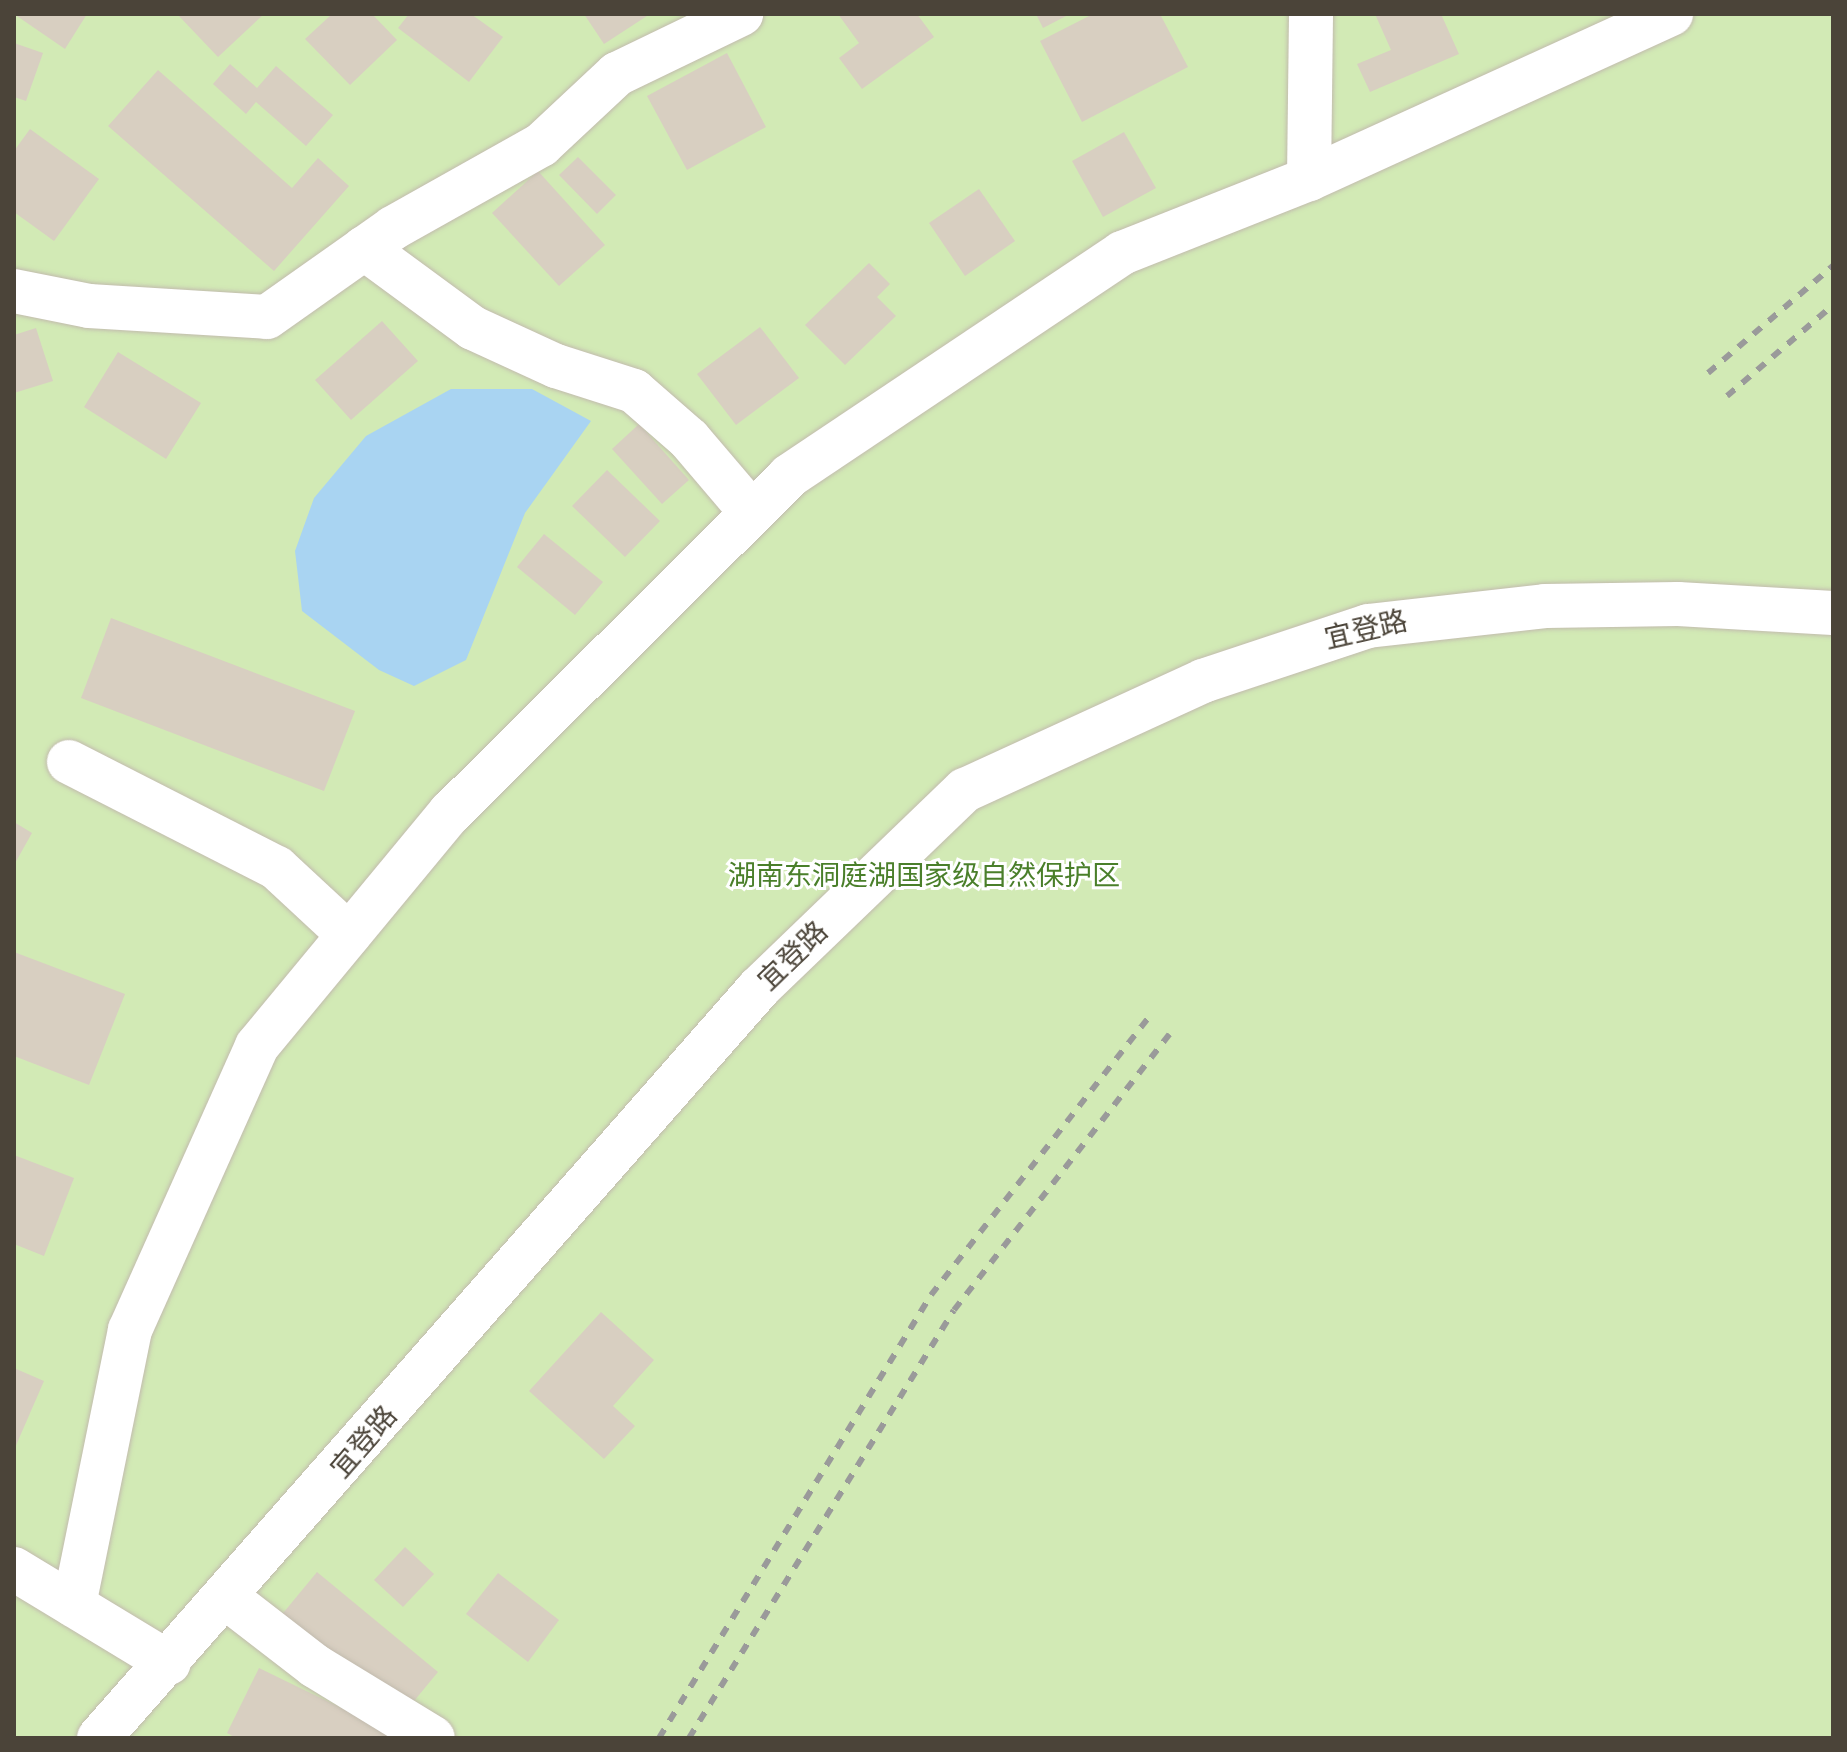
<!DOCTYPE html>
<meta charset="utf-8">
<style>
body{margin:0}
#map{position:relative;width:1847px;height:1752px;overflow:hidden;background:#f6f3ec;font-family:Jost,"Noto Sans SC",sans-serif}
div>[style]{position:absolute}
.green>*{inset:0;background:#d2eab5}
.water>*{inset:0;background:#a9d4f2}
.building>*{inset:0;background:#d8cfc1}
.roads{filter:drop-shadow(0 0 2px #c2bbae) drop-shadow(0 0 2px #c2bbae)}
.minor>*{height:44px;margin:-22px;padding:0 22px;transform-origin:22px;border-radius:22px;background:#fff}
.rail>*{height:6px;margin-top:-3px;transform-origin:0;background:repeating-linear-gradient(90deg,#9a9a9a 0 10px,transparent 0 20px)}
span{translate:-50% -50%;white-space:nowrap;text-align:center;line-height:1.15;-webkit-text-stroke:6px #fff;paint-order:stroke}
.street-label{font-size:28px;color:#4b4439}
.park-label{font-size:28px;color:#4a7f2a}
.frame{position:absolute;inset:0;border:16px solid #4b4439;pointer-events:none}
</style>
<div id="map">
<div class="green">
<i style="clip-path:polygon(14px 14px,1833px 14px,1833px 1738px,14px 1738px)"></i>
</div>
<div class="water">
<i style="clip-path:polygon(451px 389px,532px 389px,591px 421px,525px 513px,466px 660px,414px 686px,379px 670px,302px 611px,295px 551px,314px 498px,366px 436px)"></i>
</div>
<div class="building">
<i style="clip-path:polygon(14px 14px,87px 14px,65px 49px)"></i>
<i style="clip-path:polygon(177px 14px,264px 14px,218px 57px)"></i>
<i style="clip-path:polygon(332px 14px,372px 14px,397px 40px,350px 85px,305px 39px)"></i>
<i style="clip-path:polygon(409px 14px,471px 14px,503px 37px,469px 82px,398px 28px)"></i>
<i style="clip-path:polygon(584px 14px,650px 14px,604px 44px)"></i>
<i style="clip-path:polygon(838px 14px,917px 14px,934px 37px,862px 89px,839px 58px,859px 43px)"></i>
<i style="clip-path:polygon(1036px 14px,1070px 14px,1043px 28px)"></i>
<i style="clip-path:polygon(1093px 14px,1160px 14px,1188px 67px,1082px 122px,1040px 41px)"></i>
<i style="clip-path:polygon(1375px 14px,1441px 14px,1459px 54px,1370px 92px,1357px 64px,1391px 50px)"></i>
<i style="clip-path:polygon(14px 43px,43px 53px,26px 101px,14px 97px)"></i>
<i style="clip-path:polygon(727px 53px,766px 127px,687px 170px,647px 96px)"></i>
<i style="clip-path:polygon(230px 64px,257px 88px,276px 66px,333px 115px,306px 146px,256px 102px,246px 114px,213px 84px)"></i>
<i style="clip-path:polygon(158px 70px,292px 188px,318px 158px,349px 186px,274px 271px,108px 126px)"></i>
<i style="clip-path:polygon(30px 129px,99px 179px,54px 241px,14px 212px,14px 151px)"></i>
<i style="clip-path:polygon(1124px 132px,1156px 188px,1103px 217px,1072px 161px)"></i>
<i style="clip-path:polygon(578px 157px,616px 195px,597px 214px,559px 175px)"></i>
<i style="clip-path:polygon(538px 171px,605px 245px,559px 286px,492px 213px)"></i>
<i style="clip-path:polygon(979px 189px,1015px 241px,965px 276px,929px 223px)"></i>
<i style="clip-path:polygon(869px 263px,890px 284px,877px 297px,896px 316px,845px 365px,805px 325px)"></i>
<i style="clip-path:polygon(382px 321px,418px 361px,351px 420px,315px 380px)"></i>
<i style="clip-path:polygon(760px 327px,799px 378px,736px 425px,697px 374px)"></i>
<i style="clip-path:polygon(36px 328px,53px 381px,14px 393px,14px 335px)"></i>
<i style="clip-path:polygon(118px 352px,201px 403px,166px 459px,84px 407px)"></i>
<i style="clip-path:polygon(639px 424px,689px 480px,662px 504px,612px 449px)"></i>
<i style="clip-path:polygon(607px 470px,660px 521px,625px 557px,572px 506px)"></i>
<i style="clip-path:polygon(544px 534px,603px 582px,575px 615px,517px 567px)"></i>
<i style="clip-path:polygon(111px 618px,355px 711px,324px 791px,81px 698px)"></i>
<i style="clip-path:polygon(14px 822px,32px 833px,14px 865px)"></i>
<i style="clip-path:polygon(14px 952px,125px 994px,89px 1085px,14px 1056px)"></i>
<i style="clip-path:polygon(14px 1155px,74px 1178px,44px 1256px,14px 1244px)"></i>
<i style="clip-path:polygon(601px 1312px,654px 1360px,613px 1406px,635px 1426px,604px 1459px,529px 1391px)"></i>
<i style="clip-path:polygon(14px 1368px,44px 1381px,14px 1450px)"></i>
<i style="clip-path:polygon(405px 1547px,434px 1574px,403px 1607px,374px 1580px)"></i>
<i style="clip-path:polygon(317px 1572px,438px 1672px,400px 1718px,279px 1618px)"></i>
<i style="clip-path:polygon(498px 1573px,559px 1620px,528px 1662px,466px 1614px)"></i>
<i style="clip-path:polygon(259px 1668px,403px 1738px,236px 1738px,227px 1733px)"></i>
</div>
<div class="roads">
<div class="minor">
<i style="left:1309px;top:179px;width:165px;rotate:-89.3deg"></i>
<i style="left:364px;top:248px;width:135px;rotate:36.3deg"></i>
<i style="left:473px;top:328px;width:91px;rotate:24.6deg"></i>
<i style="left:556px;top:366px;width:82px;rotate:17.8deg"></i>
<i style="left:634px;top:391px;width:73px;rotate:41.1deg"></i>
<i style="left:689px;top:439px;width:97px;rotate:49.6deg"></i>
<i style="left:14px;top:291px;width:76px;rotate:11.3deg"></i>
<i style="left:89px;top:306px;width:178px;rotate:3.5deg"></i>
<i style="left:267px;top:317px;width:154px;rotate:-35.2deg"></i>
<i style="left:393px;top:228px;width:170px;rotate:-29.3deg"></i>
<i style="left:541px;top:145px;width:104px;rotate:-43.1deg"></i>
<i style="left:617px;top:74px;width:138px;rotate:-25.8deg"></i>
<i style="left:69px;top:762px;width:233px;rotate:27deg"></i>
<i style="left:277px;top:868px;width:98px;rotate:42.9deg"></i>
<i style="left:14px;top:1569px;width:181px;rotate:31.2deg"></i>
<i style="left:227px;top:1598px;width:111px;rotate:37.7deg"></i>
<i style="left:315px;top:1666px;width:138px;rotate:31.4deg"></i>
<i style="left:74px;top:1605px;width:281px;rotate:-78.5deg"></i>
<i style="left:130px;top:1330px;width:311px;rotate:-65.9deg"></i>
<i style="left:257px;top:1046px;width:303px;rotate:-50.4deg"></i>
<i style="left:450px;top:813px;width:478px;rotate:-44.8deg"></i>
<i style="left:789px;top:476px;width:401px;rotate:-33.8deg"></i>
<i style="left:1122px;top:253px;width:201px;rotate:-21.6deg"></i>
<i style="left:1309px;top:179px;width:398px;rotate:-24.5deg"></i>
<i style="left:99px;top:1738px;width:999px;rotate:-48.65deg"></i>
<i style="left:759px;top:988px;width:286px;rotate:-43.9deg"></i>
<i style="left:965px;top:790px;width:262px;rotate:-24.6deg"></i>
<i style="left:1203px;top:681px;width:174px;rotate:-18.4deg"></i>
<i style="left:1368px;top:626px;width:178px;rotate:-6.4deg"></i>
<i style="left:1545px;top:606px;width:133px;rotate:-0.9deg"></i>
<i style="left:1678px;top:604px;width:155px;rotate:3.3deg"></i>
</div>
</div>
<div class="rail">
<i style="left:1708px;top:373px;width:165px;rotate:-40.6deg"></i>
<i style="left:1727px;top:396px;width:140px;rotate:-40.6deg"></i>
<i style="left:659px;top:1738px;width:520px;rotate:-58.45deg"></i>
<i style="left:931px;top:1295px;width:352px;rotate:-51.9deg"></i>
<i style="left:689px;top:1738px;width:503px;rotate:-58.24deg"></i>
<i style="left:954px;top:1310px;width:350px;rotate:-52deg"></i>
</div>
<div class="street-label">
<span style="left:1366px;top:630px;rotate:-13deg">宜登路</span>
<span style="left:793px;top:956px;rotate:-44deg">宜登路</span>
<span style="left:364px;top:1442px;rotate:-49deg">宜登路</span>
</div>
<div class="park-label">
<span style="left:924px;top:876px">湖南东洞庭湖国家级自然保护区</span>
</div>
<div class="frame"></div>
</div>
